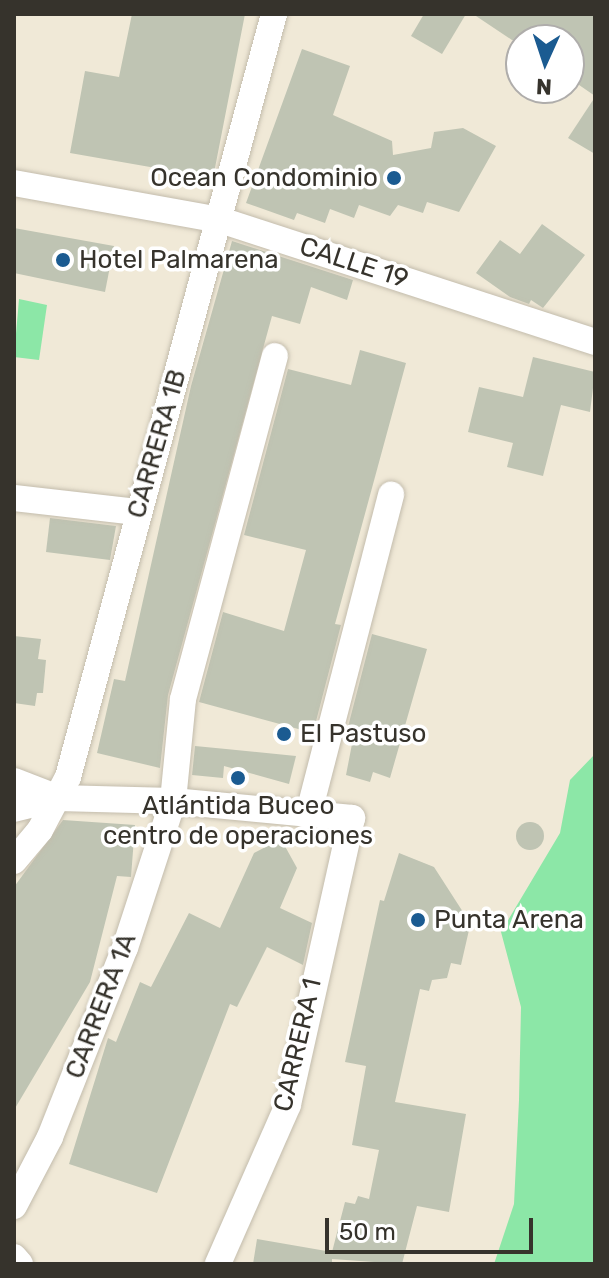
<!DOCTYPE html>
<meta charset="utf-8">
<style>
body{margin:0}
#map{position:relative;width:609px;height:1278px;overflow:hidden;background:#f0e9d7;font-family:Rubik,sans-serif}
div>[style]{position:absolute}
.water>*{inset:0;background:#8ce7a7}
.building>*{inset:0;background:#bfc4b3}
.round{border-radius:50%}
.roads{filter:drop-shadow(0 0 2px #c3bcac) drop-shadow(0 0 2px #c3bcac)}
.minor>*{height:26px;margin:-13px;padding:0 13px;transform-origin:13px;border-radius:13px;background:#fff}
.dots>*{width:22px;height:22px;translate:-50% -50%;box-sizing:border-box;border:4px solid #fff;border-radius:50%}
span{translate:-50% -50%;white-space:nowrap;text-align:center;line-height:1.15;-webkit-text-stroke:7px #fff;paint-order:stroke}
.poi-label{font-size:26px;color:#36332c}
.right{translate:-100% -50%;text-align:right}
.left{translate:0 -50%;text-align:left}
.street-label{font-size:26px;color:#36332c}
.frame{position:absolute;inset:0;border:16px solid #36332c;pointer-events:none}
.north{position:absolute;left:505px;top:24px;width:80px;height:80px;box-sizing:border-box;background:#fff;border:2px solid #afadab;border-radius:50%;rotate:183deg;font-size:22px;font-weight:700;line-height:32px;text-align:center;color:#36332c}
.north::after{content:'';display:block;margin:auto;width:28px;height:36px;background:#1b5b91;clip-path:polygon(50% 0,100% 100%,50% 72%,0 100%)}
.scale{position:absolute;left:325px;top:1218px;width:208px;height:36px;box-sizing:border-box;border:4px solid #36332c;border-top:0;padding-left:10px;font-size:24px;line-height:28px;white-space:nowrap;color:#36332c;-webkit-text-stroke:6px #fff;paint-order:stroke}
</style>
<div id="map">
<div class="water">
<i style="clip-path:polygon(19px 299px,47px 305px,39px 360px,14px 357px)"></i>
<i style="clip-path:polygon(595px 754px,595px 1264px,494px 1264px,514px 1204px,519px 1100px,521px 1007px,501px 932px,560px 833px,570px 780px)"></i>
</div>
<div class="building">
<i style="clip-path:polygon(132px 14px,245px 14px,213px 178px,70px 153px,85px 71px,119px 77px)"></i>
<i style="clip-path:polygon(424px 14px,466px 14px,442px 54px,411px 36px)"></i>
<i style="clip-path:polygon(473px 14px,595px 14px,595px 96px,569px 78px,569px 40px,512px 40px)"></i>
<i style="clip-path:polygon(302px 49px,350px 66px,333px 115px,392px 141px,393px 155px,431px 148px,434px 132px,463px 128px,496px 146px,459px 212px,427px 202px,423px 213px,398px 205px,390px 216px,359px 205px,354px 218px,330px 209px,325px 223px,297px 213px,294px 220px,246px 203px)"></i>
<i style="clip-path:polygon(595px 97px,595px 154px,568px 138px)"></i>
<i style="clip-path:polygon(542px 224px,585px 255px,543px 308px,531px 300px,529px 304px,510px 297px,476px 273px,500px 240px,520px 254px)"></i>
<i style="clip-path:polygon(14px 228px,114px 246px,105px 292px,14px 273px)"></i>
<i style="clip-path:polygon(232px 241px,353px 280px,347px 300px,311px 287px,300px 324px,272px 316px,168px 695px,160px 768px,97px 753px,114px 679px,125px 681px,191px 386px)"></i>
<i style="clip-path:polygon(360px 350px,406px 363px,335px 624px,341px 625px,313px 733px,199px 702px,223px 612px,284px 631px,306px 550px,244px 535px,288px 369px,351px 385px)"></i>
<i style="clip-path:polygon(533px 357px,595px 372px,590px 412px,561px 405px,543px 476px,507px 467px,513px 443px,468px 432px,479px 387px,523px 397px)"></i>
<i style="clip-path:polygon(50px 518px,116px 526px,110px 560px,46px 552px)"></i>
<i style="clip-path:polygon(372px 634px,427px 649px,390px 778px,373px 772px,370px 782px,346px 775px,352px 744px,344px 742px)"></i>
<i style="clip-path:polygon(14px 636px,41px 639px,38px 659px,46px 660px,43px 693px,37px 693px,35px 706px,14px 703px)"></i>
<i style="clip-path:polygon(195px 746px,226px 749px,296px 756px,289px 784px,224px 766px,223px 778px,192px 775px)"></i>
<i style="clip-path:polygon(63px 820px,135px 825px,131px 877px,117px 876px,90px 982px,14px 1110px,14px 887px)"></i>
<i class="round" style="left:516px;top:822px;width:28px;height:28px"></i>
<i style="clip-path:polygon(281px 839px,297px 868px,280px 908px,312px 923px,303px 965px,267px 947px,237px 1007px,230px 1004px,157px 1193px,69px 1164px,108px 1038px,116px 1042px,140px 982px,151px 987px,189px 913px,220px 928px,254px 853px)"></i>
<i style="clip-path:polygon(399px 853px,434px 867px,463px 912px,460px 927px,469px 930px,461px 965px,451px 963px,447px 978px,432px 980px,429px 991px,420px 989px,395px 1102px,466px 1114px,449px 1212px,417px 1206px,402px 1264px,332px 1259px,332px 1264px,253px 1264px,257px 1239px,332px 1252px,345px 1202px,355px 1204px,358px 1196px,369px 1199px,379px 1150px,352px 1145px,366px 1066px,345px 1062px,380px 900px,384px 901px)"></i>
</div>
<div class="roads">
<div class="minor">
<i style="left:14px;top:183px;width:209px;rotate:10.2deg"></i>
<i style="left:220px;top:220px;width:394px;rotate:18deg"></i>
<i style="left:14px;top:498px;width:124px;rotate:6.5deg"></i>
<i style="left:14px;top:781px;width:47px;rotate:21.1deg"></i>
<i style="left:14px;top:809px;width:45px;rotate:-14deg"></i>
<i style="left:58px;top:798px;width:115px;rotate:1.5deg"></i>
<i style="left:173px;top:801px;width:180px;rotate:5.4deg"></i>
<i style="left:352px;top:818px;width:294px;rotate:102.6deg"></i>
<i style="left:288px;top:1105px;width:174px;rotate:113.8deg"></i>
<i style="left:308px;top:816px;width:332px;rotate:-75.5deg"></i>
<i style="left:14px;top:861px;width:40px;rotate:-50deg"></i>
<i style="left:40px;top:830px;width:60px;rotate:-62.2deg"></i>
<i style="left:68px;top:777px;width:790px;rotate:-74.89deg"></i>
<i style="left:14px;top:1206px;width:78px;rotate:-62.4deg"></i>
<i style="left:50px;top:1137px;width:203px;rotate:-68.4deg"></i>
<i style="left:125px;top:948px;width:155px;rotate:-71.9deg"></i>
<i style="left:173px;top:801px;width:102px;rotate:-84.4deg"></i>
<i style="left:183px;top:699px;width:355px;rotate:-75deg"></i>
<i style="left:14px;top:1257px;width:9px;rotate:49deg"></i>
</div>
</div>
<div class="dots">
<i style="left:394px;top:178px;background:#1b5b91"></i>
<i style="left:63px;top:260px;background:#1b5b91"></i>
<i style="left:284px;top:734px;background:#1b5b91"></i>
<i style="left:238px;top:778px;background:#1b5b91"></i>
<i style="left:418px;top:920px;background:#1b5b91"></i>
</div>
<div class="poi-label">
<span class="right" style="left:378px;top:178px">Ocean Condominio</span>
<span class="left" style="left:79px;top:260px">Hotel Palmarena</span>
<span class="left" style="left:300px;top:734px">El Pastuso</span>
<span style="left:238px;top:821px">Atlántida Buceo<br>centro de operaciones</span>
<span class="left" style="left:434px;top:920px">Punta Arena</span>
</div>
<div class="street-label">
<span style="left:354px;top:263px;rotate:18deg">CALLE 19</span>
<span style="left:157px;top:444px;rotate:-74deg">CARRERA 1B</span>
<span style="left:101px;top:1006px;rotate:-69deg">CARRERA 1A</span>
<span style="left:298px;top:1045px;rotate:-77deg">CARRERA 1</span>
</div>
<div class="frame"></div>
<div class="north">N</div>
<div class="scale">50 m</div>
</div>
